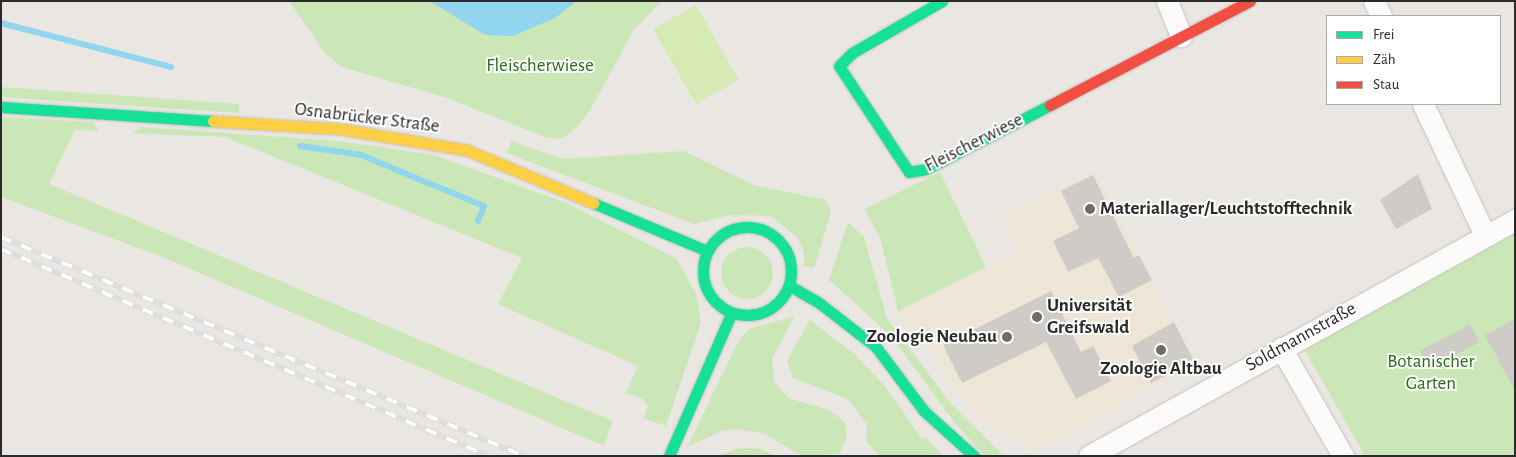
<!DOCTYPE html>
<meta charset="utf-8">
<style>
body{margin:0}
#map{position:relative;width:1516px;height:457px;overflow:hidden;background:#eae6e1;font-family:"Alegreya Sans",sans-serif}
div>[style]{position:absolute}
.education>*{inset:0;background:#ede5d5}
.green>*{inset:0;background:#cbe7b8}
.round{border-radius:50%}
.pitch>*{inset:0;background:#d6eab6}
.water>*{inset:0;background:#91d5ee}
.stream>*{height:6px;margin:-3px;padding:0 3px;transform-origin:3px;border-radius:3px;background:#91d5ee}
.building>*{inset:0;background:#cfccc8}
.roads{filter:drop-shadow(0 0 1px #c3c2c2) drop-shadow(0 0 1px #c3c2c2)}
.street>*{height:21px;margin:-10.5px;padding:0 10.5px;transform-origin:10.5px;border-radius:10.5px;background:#fcfbfa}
.fast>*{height:11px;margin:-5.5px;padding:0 5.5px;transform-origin:5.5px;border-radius:5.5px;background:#16e098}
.fast>.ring{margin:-5.5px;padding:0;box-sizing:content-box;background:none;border:11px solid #16e098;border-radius:50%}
.slow>*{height:11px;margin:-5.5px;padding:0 5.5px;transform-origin:5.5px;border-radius:5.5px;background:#ffcf43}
.jam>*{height:11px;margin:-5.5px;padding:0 5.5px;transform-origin:5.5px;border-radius:5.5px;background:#f24e42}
.rail>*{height:5.5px;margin-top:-2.75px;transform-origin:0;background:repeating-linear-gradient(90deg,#fff 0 11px,#dededf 0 22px);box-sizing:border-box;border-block:1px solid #dededf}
.dots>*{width:14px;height:14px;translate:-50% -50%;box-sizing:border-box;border:2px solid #fff;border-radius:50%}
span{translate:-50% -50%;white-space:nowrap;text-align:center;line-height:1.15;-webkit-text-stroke:4px #fff;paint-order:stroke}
.park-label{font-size:19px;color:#276d17}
.street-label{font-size:19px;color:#2b2b2b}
.poi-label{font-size:19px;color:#2b2b2b;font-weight:700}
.left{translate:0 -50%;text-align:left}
.right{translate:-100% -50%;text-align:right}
.frame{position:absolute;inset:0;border:2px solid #2b2b2b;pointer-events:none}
.legend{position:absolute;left:1326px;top:15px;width:175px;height:90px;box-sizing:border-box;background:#fff;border:1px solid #aaa;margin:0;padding:6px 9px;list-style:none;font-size:15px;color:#2b2b2b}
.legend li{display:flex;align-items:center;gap:10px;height:25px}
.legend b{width:25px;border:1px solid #aaa}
</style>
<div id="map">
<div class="education">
<i style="clip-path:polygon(1096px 171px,1196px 364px,1034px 452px,980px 419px,898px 311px,1017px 253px,1000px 217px)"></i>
</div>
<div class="green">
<i style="clip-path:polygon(289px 1px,662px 1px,633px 31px,591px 109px,576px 128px,561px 139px,545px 137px,447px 98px,342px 67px,325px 53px)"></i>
<i style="clip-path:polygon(1px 87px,238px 104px,240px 113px,1px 97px)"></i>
<i style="clip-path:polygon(1px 117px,92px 122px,99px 131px,75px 130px,49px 184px,613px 421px,604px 446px,165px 258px,1px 197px)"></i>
<i style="clip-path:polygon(141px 127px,338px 141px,434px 155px,564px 202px,677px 259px,697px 296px,701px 322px,666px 426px,643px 418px,648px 406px,641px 398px,626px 393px,638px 366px,498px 304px,522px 258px,225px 137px,133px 133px)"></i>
<i style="clip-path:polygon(511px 141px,563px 159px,684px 151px,753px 185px,826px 200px,831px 212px,814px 268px,804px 266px,804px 252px,797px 237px,771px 216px,731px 215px,694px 224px,507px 153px)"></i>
<i style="clip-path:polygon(940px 172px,986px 267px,898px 311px,880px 238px,865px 209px)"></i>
<i style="clip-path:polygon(848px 222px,864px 237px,887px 318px,951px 404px,1004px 456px,985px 456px,955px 423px,890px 335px,829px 280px)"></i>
<i style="clip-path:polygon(1515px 233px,1515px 456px,1365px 456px,1303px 347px)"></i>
<i class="round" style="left:721px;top:247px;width:52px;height:52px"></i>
<i style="clip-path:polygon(795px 316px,772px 358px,774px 381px,788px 398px,829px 410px,845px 422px,847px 438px,839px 454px,802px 456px,765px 434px,738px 429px,722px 431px,687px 447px,739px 340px,749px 329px)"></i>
<i style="clip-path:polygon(810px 320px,855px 355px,884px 385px,922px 439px,925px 437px,943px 456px,881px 456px,866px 442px,867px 425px,848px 399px,793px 378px,787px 361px)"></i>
<i style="clip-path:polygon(742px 447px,761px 449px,775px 456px,717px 456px)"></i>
</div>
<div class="pitch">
<i style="clip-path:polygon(696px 5px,739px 80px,696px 104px,653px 29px)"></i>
</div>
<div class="water">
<i style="clip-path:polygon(430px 1px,577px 1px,555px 18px,513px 36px,485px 35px)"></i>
</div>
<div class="stream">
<i style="left:1px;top:23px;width:176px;rotate:14.5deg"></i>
<i style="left:300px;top:146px;width:62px;rotate:8.4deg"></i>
<i style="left:361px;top:155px;width:133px;rotate:22.5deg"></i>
<i style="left:484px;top:206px;width:16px;rotate:112deg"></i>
</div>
<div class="building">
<i style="clip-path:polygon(1418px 174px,1432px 209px,1396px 229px,1380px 200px)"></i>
<i style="clip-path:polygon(1093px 175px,1134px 258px,1139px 255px,1152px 280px,1119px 297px,1098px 258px,1068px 272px,1053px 241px,1079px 228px,1061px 191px)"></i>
<i style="clip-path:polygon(1051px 291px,1081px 352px,1093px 346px,1111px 381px,1076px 399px,1046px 342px,962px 383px,943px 345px)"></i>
<i style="clip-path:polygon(1515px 319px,1515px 391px,1485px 335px)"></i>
<i style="clip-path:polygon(1174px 322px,1194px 361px,1151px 383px,1132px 346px)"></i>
<i style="clip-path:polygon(1470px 324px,1480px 342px,1429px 369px,1420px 351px)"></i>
</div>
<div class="roads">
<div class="street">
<i style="left:1167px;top:1px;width:38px;rotate:68deg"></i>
<i style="left:1374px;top:1px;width:17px;rotate:65deg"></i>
<i style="left:1423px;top:104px;width:145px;rotate:64.7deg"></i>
<i style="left:1281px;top:348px;width:125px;rotate:60.1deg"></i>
<i style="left:1089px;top:456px;width:487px;rotate:-29deg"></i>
</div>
<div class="fast">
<i style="left:942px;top:1px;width:104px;rotate:150deg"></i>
<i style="left:852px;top:53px;width:18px;rotate:135deg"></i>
<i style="left:839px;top:66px;width:127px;rotate:56.6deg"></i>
<i style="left:909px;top:172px;width:17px;rotate:-10deg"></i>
<i style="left:926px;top:169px;width:140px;rotate:-27.3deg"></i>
<i style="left:1px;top:107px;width:212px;rotate:3.8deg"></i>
<i style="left:593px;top:203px;width:124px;rotate:22.8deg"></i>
<i class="ring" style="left:703px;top:227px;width:77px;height:77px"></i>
<i style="left:790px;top:286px;width:32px;rotate:30deg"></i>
<i style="left:818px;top:302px;width:73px;rotate:37.8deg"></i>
<i style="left:876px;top:347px;width:80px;rotate:53.1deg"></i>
<i style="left:924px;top:411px;width:67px;rotate:42deg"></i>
<i style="left:669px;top:456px;width:155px;rotate:-66.4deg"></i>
</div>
<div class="slow">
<i style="left:213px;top:121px;width:128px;rotate:3.6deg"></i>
<i style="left:341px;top:129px;width:128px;rotate:9.5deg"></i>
<i style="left:467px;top:150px;width:137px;rotate:22.8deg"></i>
</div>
<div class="jam">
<i style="left:1050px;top:105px;width:225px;rotate:-27.5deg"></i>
</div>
</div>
<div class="rail">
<i style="left:1px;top:237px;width:567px;rotate:22.72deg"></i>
<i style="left:1px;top:249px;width:530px;rotate:22.99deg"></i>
</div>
<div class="dots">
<i style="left:1090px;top:209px;background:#6e6c6b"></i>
<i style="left:1037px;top:317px;background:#6e6c6b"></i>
<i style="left:1007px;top:337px;background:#6e6c6b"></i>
<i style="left:1161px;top:350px;background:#6e6c6b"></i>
</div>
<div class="park-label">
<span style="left:540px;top:66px">Fleischerwiese</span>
<span style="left:1431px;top:373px">Botanischer<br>Garten</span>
</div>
<div class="street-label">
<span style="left:367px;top:118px;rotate:7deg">Osnabrücker Straße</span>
<span style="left:974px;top:143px;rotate:-27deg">Fleischerwiese</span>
<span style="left:1301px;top:337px;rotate:-29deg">Soldmannstraße</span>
</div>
<div class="poi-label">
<span class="left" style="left:1100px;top:209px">Materiallager/Leuchtstofftechnik</span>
<span class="left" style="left:1047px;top:317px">Universität<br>Greifswald</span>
<span class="right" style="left:997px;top:337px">Zoologie Neubau</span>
<span style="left:1161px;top:369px">Zoologie Altbau</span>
</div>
<div class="frame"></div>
<ul class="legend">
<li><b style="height:6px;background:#16e098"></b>Frei</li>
<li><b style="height:6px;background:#ffcf43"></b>Zäh</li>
<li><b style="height:6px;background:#f24e42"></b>Stau</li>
</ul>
</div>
